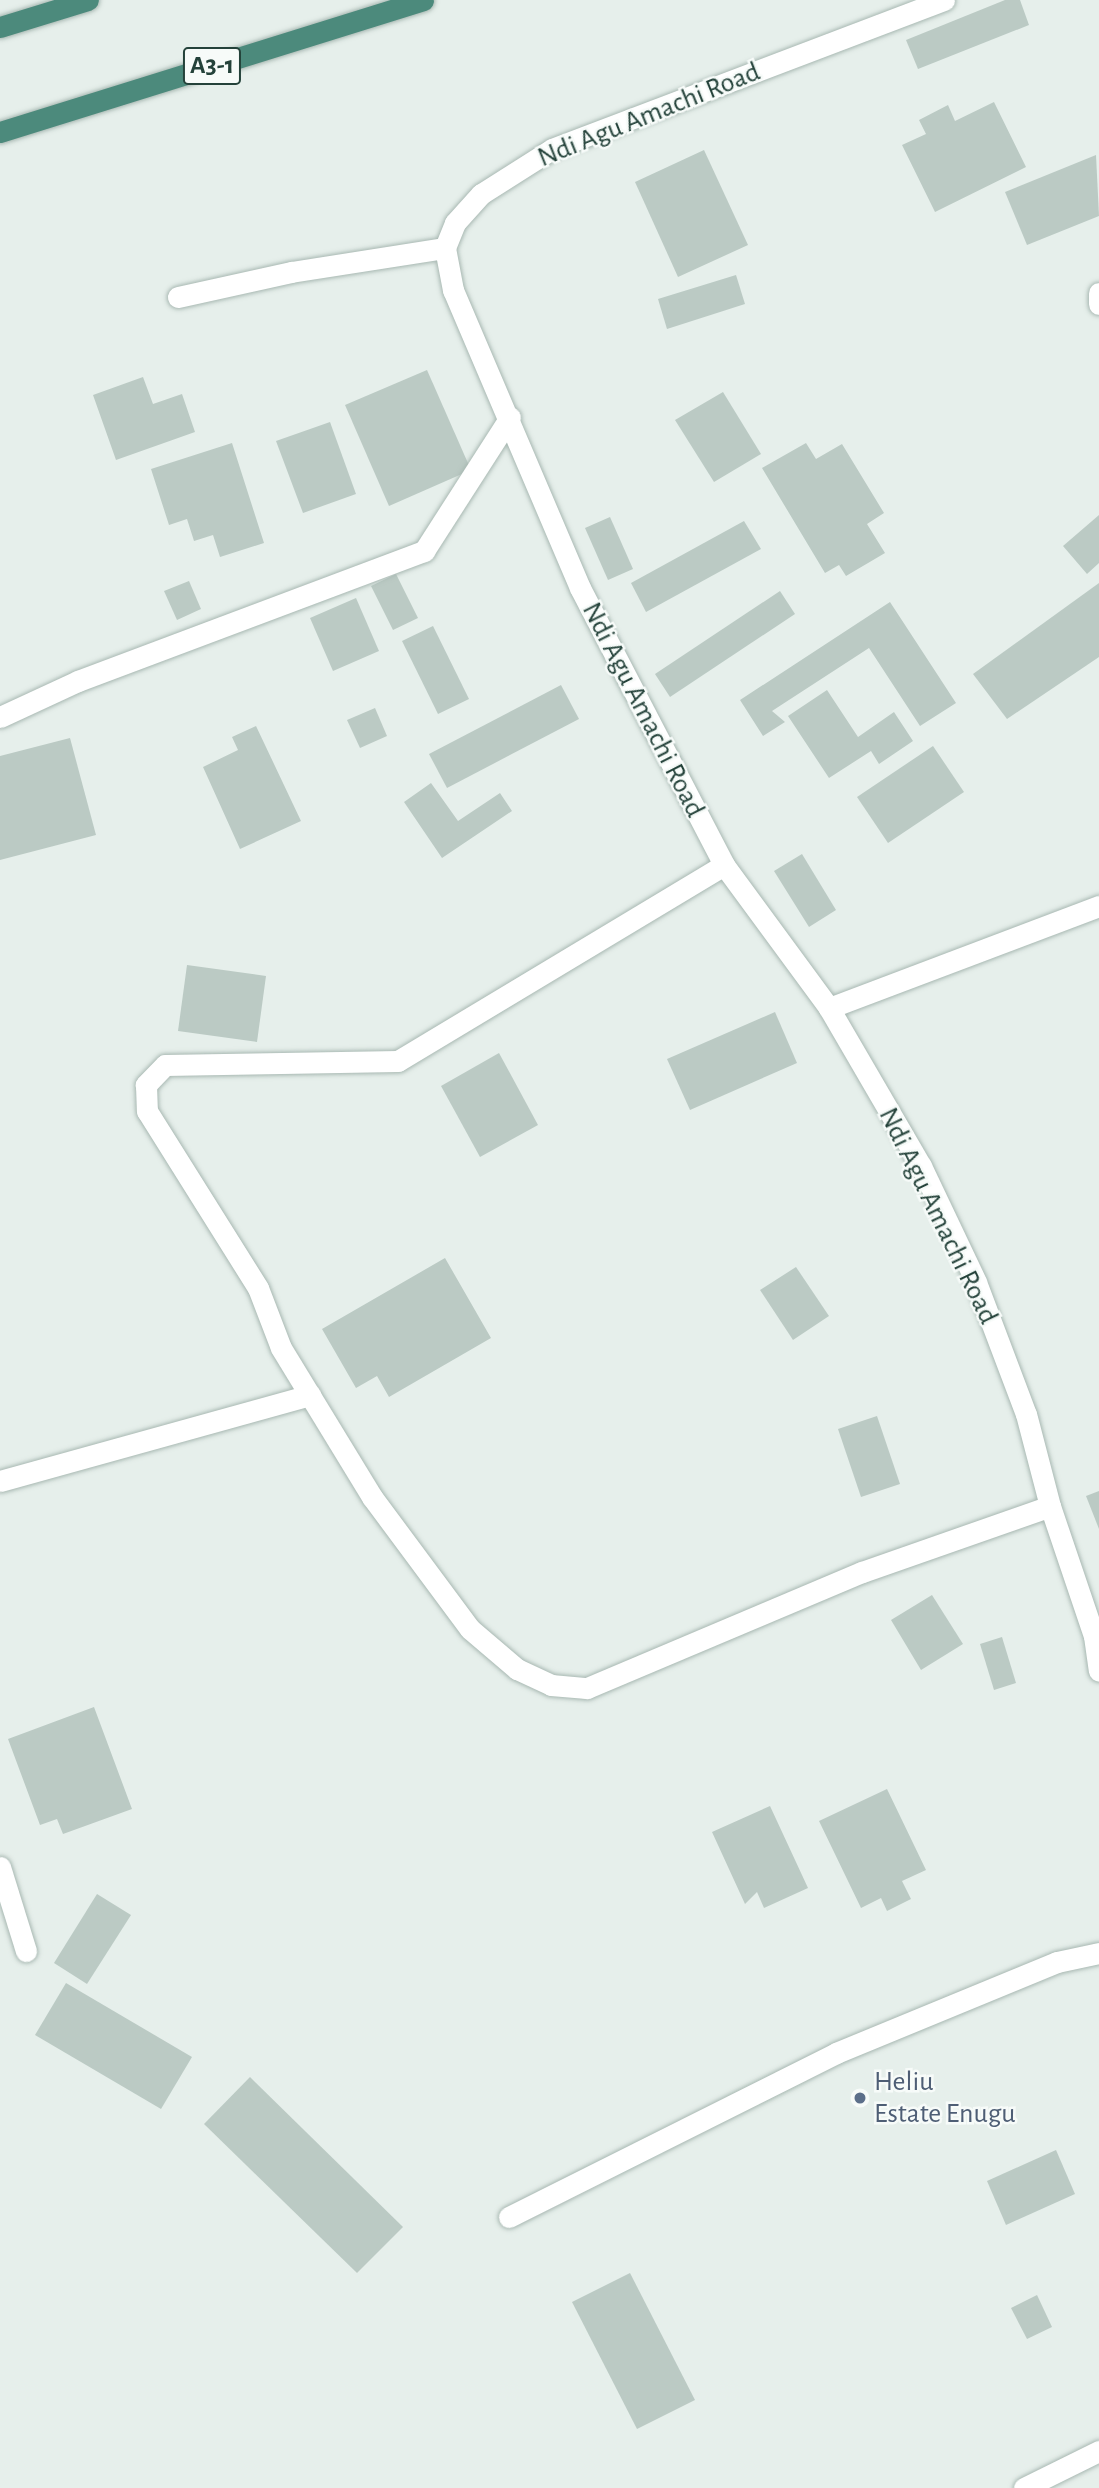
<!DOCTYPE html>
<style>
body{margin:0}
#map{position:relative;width:1099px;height:2488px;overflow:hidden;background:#e6efeb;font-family:"Alegreya Sans",sans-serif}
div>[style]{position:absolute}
.building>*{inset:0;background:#bbcac4}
.roads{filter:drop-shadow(0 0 2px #a8b8b2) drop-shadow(0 0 2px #a8b8b2)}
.minor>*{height:21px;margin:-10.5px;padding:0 10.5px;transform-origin:10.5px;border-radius:10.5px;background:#fff}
.trunk>*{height:21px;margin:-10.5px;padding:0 10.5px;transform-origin:10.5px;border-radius:10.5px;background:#4c8a7c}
.dots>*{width:19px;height:19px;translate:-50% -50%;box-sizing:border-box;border:4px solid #f7fbf9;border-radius:50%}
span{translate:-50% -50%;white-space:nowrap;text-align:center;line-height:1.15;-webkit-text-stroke:5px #f7fbf9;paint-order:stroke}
.shield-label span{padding:2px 5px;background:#f7fbf9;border:2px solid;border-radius:5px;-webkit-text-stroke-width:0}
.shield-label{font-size:26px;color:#24423a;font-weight:700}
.street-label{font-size:28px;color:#24423a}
.service-label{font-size:28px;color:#4e5e75}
.left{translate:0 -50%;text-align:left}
</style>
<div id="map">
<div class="building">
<i style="clip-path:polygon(1005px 0,1020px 0,1029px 25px,918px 69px,906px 40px)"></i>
<i style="clip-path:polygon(994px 102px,1026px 167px,935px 212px,902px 145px,926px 134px,919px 120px,948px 105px,955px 121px)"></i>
<i style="clip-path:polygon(704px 150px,748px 245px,678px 277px,635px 182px)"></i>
<i style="clip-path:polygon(1096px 155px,1099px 216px,1027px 245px,1005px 192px)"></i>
<i style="clip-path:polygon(736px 275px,745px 304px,667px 329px,658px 299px)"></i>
<i style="clip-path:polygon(427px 370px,471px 470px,389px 506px,345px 405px)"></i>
<i style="clip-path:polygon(143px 377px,153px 404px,182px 394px,195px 432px,116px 460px,93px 395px)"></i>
<i style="clip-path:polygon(723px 392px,761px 454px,714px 482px,675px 420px)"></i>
<i style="clip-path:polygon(330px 422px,356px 494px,303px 513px,276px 441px)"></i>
<i style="clip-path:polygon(232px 443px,264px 543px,220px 557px,213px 535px,194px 541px,187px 519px,169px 525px,151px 469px)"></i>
<i style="clip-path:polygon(806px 443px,816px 459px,842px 444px,884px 513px,867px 524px,885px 553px,846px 576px,839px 565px,825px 573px,762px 468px)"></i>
<i style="clip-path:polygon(1099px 515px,1099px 563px,1087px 574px,1063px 546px)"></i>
<i style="clip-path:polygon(610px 517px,633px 569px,608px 580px,585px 528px)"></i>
<i style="clip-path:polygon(744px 521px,761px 549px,646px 612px,631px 583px)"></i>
<i style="clip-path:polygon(396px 574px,418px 618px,393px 630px,371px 586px)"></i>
<i style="clip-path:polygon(189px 581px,201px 609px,177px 620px,164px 591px)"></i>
<i style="clip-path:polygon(1099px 583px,1099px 657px,1007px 719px,973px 674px)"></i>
<i style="clip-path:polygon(780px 591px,795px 614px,670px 697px,655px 674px)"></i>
<i style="clip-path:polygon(356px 598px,379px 651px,333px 671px,310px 618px)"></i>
<i style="clip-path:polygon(890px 602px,956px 703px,920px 726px,869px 648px,772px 711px,785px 722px,763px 736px,740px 700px)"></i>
<i style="clip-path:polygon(433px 626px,469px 699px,438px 714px,402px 641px)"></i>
<i style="clip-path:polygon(561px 685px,579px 719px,447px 788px,429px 754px)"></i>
<i style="clip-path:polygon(827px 690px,858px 737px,894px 712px,913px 741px,879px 764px,871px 751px,829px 778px,788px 716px)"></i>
<i style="clip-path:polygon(375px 708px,387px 736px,360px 748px,347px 720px)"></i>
<i style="clip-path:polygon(256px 726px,301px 821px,240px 849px,203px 767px,238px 750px,232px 737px)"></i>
<i style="clip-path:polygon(70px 738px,96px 835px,0 860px,0 756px)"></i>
<i style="clip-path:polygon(933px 746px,964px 792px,888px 843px,857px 797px)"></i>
<i style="clip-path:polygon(431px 783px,458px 821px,500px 793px,512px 811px,442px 858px,404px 802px)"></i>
<i style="clip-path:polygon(802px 854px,836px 910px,809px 927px,774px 871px)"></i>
<i style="clip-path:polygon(187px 965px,266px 976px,257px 1042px,178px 1031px)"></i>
<i style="clip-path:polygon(775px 1012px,797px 1063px,690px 1110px,667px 1059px)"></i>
<i style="clip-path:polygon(499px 1053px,538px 1125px,480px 1157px,441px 1086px)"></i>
<i style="clip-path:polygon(445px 1258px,491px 1338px,389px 1397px,377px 1376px,356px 1388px,322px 1329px)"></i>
<i style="clip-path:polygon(796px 1267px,829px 1316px,793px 1340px,760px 1290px)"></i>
<i style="clip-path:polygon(877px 1416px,900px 1484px,861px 1497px,838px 1429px)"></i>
<i style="clip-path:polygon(1099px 1491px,1099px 1529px,1086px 1496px)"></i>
<i style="clip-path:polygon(932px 1595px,963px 1644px,921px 1670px,891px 1620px)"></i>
<i style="clip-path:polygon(1002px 1637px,1016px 1683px,994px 1690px,980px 1644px)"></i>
<i style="clip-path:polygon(94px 1707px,132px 1809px,63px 1834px,57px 1819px,40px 1825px,8px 1739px)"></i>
<i style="clip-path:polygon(887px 1789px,926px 1870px,902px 1881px,911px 1899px,887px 1911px,881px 1898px,861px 1908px,819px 1821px)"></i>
<i style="clip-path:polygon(770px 1806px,808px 1888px,764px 1908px,757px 1892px,745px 1904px,712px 1832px)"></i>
<i style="clip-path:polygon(97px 1894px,131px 1915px,87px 1984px,54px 1963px)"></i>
<i style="clip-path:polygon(66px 1983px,192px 2057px,161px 2109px,35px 2035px)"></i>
<i style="clip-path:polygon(250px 2077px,403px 2227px,357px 2273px,204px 2124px)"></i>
<i style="clip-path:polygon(1056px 2150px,1075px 2194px,1006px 2225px,987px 2181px)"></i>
<i style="clip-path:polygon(630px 2273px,695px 2400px,637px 2429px,572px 2302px)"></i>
<i style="clip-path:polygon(1037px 2295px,1052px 2327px,1027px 2339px,1011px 2308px)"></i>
</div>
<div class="roads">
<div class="minor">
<i style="left:944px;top:0;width:419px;rotate:159.2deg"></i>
<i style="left:552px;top:149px;width:84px;rotate:147.6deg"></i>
<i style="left:481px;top:194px;width:39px;rotate:132deg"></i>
<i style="left:455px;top:223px;width:27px;rotate:112deg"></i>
<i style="left:445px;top:248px;width:43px;rotate:79.2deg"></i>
<i style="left:453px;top:290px;width:324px;rotate:66.9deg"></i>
<i style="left:580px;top:588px;width:312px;rotate:62.5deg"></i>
<i style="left:724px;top:865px;width:177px;rotate:53.7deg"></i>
<i style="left:829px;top:1008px;width:183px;rotate:59.8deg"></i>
<i style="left:921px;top:1166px;width:128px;rotate:64.6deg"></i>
<i style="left:976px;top:1282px;width:141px;rotate:69.3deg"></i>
<i style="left:1026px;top:1414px;width:95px;rotate:75.4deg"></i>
<i style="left:1050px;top:1506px;width:137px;rotate:71.3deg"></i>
<i style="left:1094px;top:1636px;width:35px;rotate:82deg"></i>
<i style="left:1099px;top:293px;width:11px;rotate:90deg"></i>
<i style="left:178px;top:297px;width:116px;rotate:-12.5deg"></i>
<i style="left:291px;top:272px;width:156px;rotate:-8.9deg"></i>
<i style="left:0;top:717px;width:86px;rotate:-24.8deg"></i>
<i style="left:78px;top:681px;width:370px;rotate:-20.6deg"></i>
<i style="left:424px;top:551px;width:159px;rotate:-57.3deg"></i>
<i style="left:724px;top:865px;width:380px;rotate:149deg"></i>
<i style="left:398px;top:1061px;width:233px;rotate:179deg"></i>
<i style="left:165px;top:1065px;width:28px;rotate:134deg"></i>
<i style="left:146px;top:1085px;width:26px;rotate:88deg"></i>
<i style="left:147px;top:1111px;width:209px;rotate:57.9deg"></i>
<i style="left:258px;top:1288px;width:64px;rotate:69deg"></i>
<i style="left:281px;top:1348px;width:175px;rotate:58.6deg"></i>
<i style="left:372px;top:1497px;width:164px;rotate:53.4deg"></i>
<i style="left:470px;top:1629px;width:62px;rotate:40.4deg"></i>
<i style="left:517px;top:1669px;width:38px;rotate:25deg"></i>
<i style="left:551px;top:1685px;width:36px;rotate:5deg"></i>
<i style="left:587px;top:1688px;width:298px;rotate:-22.9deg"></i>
<i style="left:862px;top:1572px;width:199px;rotate:-19.3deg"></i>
<i style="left:829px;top:1008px;width:289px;rotate:-20.7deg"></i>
<i style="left:0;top:1481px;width:322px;rotate:-15.5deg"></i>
<i style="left:0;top:1867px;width:88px;rotate:72.8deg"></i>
<i style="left:509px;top:2217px;width:366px;rotate:-26.6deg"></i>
<i style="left:836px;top:2053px;width:239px;rotate:-22.4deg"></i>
<i style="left:1057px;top:1962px;width:43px;rotate:-12.1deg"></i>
<i style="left:1024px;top:2488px;width:84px;rotate:-26.3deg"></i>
</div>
<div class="trunk">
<i style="left:0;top:27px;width:92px;rotate:-17.1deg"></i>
<i style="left:0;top:132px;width:443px;rotate:-17.3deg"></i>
</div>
</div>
<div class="dots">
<i style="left:860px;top:2098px;background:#5c6f8a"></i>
</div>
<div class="shield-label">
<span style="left:212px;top:66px">A3-1</span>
</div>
<div class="street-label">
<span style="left:649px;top:115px;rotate:-22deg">Ndi Agu Amachi Road</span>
<span style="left:643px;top:710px;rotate:63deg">Ndi Agu Amachi Road</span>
<span style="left:938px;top:1216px;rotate:64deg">Ndi Agu Amachi Road</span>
</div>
<div class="service-label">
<span class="left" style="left:874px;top:2098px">Heliu<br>Estate Enugu</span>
</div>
</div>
